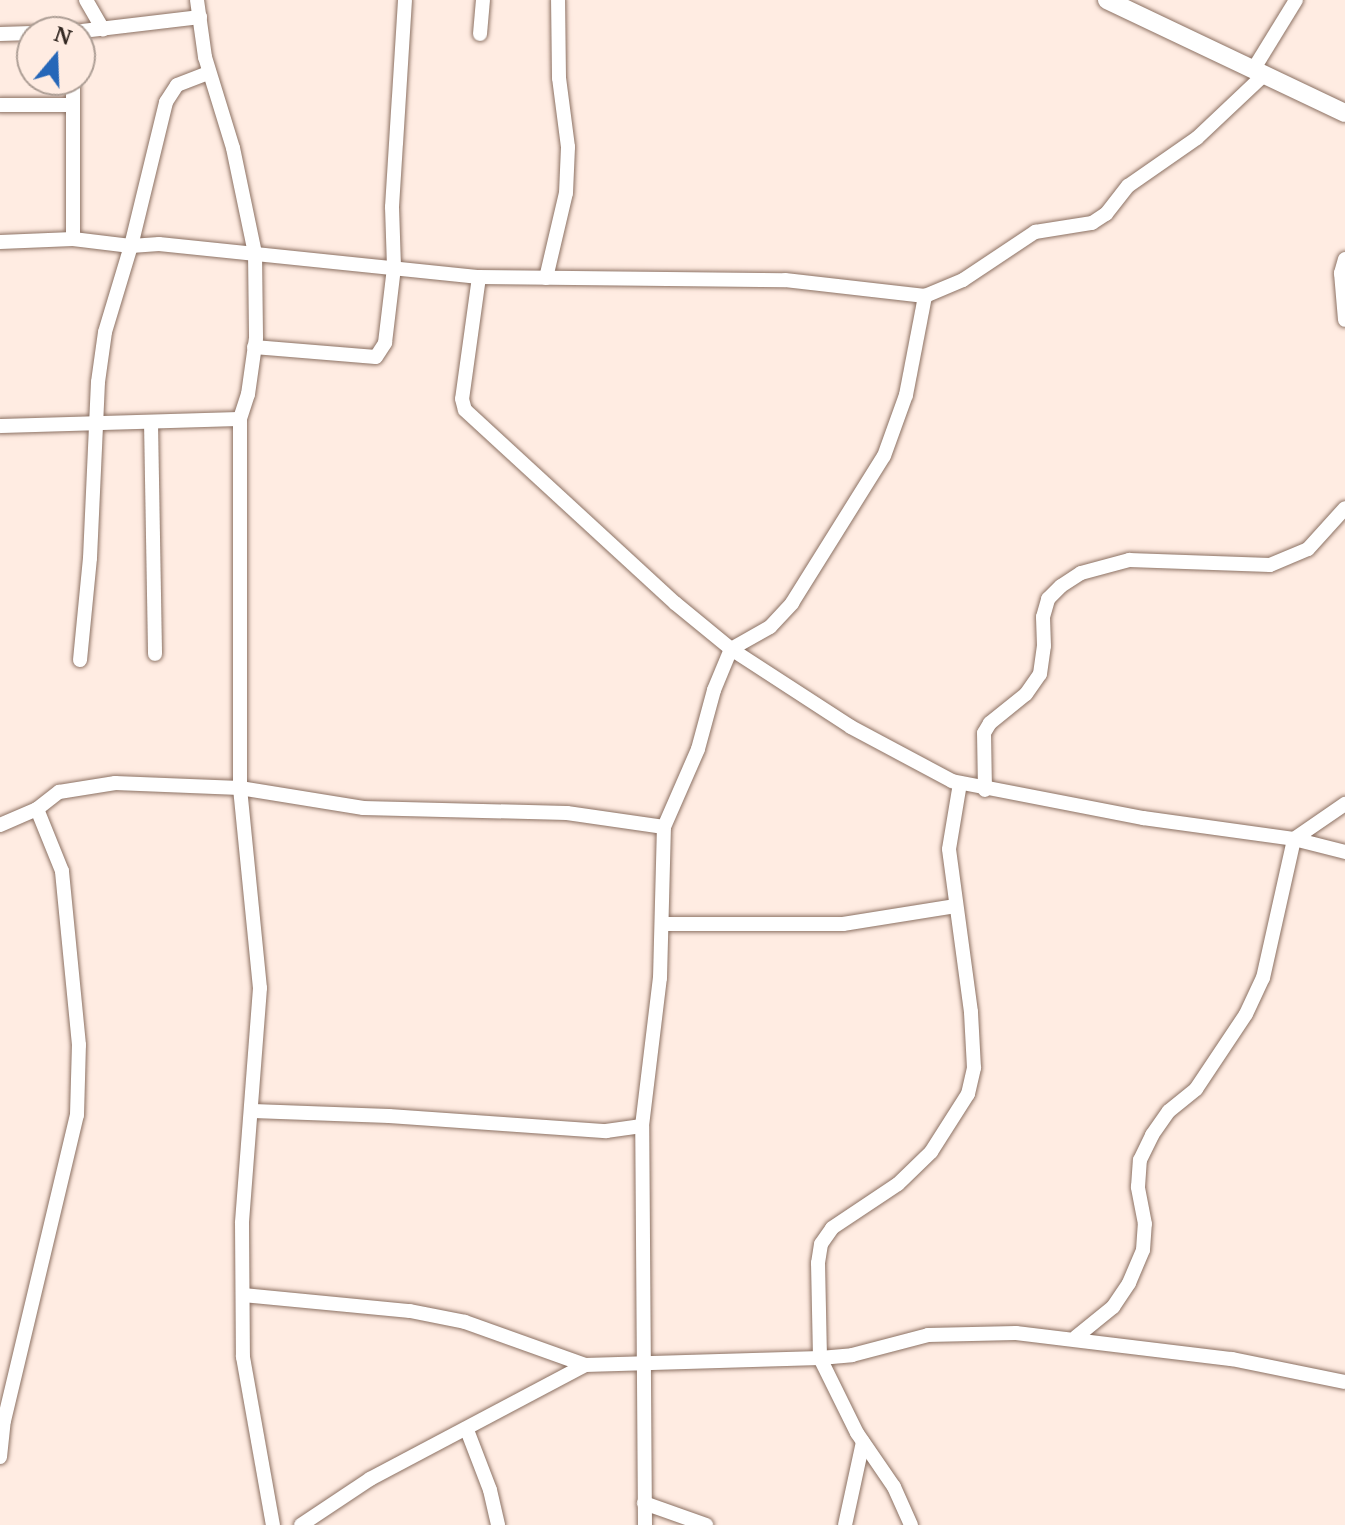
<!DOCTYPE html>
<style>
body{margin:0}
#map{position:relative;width:1345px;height:1525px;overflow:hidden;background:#ffece2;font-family:"PT Serif",serif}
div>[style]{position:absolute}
.roads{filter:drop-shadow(0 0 2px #8c7163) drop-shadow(0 0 2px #8c7163)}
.minor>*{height:14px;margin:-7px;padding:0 7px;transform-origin:7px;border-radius:7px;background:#fff}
.tertiary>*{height:18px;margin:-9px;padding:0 9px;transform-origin:9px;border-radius:9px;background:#fff}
span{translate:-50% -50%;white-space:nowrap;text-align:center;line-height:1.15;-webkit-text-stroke:8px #ffece2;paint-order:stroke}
.north{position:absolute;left:16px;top:16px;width:80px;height:80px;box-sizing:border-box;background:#ffece2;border:2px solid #ad9e95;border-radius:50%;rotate:19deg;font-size:22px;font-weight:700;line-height:32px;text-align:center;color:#332822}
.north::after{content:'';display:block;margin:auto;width:28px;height:36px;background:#2667b8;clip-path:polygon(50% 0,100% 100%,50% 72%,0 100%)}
</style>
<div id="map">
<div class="roads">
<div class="minor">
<i style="left:86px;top:0;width:34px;rotate:60deg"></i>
<i style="left:197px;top:0;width:58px;rotate:82deg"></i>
<i style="left:205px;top:57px;width:95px;rotate:72.9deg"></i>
<i style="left:233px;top:148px;width:107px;rotate:78.2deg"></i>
<i style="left:255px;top:253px;width:85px;rotate:89.3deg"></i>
<i style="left:256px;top:338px;width:57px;rotate:98.1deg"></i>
<i style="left:248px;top:394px;width:26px;rotate:108deg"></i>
<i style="left:240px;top:419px;width:369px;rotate:90deg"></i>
<i style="left:240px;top:788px;width:201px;rotate:84.3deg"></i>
<i style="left:260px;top:988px;width:236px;rotate:94.4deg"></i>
<i style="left:242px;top:1223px;width:134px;rotate:89.6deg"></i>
<i style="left:243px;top:1357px;width:171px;rotate:79.9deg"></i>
<i style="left:74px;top:32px;width:127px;rotate:-6.8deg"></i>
<i style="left:0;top:34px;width:32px;rotate:-2deg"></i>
<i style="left:480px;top:34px;width:34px;rotate:-85deg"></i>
<i style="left:1253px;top:70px;width:82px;rotate:-58.4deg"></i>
<i style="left:73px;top:80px;width:159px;rotate:90deg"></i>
<i style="left:0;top:105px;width:72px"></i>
<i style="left:0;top:242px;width:73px;rotate:-2.4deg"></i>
<i style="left:73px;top:239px;width:58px;rotate:6.9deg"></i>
<i style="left:131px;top:246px;width:28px;rotate:-4deg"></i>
<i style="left:159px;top:244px;width:322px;rotate:5.9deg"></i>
<i style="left:479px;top:277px;width:306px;rotate:0.6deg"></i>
<i style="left:785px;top:280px;width:141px;rotate:6.5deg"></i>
<i style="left:925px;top:296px;width:41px;rotate:-22.8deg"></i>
<i style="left:963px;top:280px;width:87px;rotate:-33.7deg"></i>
<i style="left:1035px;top:232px;width:58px;rotate:-9deg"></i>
<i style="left:1092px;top:223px;width:17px;rotate:-33deg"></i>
<i style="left:1106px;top:214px;width:36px;rotate:-52deg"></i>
<i style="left:1128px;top:186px;width:84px;rotate:-34.8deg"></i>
<i style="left:1197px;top:138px;width:93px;rotate:-43.3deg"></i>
<i style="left:1345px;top:259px;width:15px;rotate:106deg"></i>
<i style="left:1341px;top:273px;width:47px;rotate:85.1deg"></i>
<i style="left:479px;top:277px;width:123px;rotate:97.9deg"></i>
<i style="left:462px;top:399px;width:11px;rotate:75deg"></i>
<i style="left:465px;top:410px;width:285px;rotate:42.6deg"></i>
<i style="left:675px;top:603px;width:72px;rotate:39.4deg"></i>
<i style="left:731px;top:649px;width:143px;rotate:33deg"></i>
<i style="left:851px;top:727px;width:115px;rotate:28.1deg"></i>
<i style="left:952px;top:781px;width:195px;rotate:11deg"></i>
<i style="left:1143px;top:818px;width:152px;rotate:7.9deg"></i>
<i style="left:1294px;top:839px;width:53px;rotate:14.3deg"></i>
<i style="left:546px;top:278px;width:87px;rotate:-76.8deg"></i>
<i style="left:566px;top:193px;width:46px;rotate:-87.5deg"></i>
<i style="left:568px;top:147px;width:70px;rotate:-97.4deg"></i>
<i style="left:559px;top:78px;width:78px;rotate:-90.7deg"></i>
<i style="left:254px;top:347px;width:122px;rotate:4.7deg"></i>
<i style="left:376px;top:357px;width:17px;rotate:-57deg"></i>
<i style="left:385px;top:343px;width:77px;rotate:-83.2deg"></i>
<i style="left:394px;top:267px;width:60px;rotate:-91.9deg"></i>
<i style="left:392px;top:207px;width:207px;rotate:-86.4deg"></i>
<i style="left:151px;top:422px;width:232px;rotate:89deg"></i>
<i style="left:0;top:426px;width:240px;rotate:-1.7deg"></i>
<i style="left:80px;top:660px;width:102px;rotate:-84.4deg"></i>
<i style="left:90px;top:558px;width:176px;rotate:-87.4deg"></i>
<i style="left:98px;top:382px;width:50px;rotate:-82deg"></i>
<i style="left:105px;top:332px;width:90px;rotate:-73.2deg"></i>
<i style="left:131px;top:246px;width:148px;rotate:-76.3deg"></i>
<i style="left:166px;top:102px;width:20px;rotate:-57deg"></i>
<i style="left:177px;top:85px;width:34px;rotate:-21deg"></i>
<i style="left:985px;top:790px;width:57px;rotate:-91deg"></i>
<i style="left:984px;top:733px;width:12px;rotate:-59deg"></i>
<i style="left:990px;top:723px;width:46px;rotate:-38.9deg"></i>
<i style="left:1026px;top:694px;width:24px;rotate:-55deg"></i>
<i style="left:1040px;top:674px;width:28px;rotate:-82deg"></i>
<i style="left:1044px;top:646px;width:29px;rotate:-92deg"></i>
<i style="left:1043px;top:617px;width:19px;rotate:-74deg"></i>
<i style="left:1048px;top:599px;width:18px;rotate:-45deg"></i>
<i style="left:1061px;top:586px;width:24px;rotate:-33deg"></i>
<i style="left:1081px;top:573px;width:50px;rotate:-15.2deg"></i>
<i style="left:1129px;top:560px;width:141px;rotate:2deg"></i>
<i style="left:1270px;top:565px;width:41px;rotate:-22.8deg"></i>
<i style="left:1308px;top:549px;width:55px;rotate:-47.9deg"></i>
<i style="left:0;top:825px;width:40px;rotate:-23.4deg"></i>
<i style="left:37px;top:809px;width:28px;rotate:-38deg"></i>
<i style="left:59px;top:792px;width:57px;rotate:-9.1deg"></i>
<i style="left:115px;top:783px;width:125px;rotate:2.3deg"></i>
<i style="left:240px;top:788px;width:125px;rotate:9.2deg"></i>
<i style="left:363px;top:808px;width:204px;rotate:1.4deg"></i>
<i style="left:567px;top:813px;width:98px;rotate:8.2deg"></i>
<i style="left:662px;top:924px;width:181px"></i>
<i style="left:843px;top:924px;width:114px;rotate:-9.1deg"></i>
<i style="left:253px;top:1111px;width:136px;rotate:2.1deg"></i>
<i style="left:389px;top:1116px;width:218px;rotate:4deg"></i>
<i style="left:606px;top:1131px;width:36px;rotate:-8deg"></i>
<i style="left:243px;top:1295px;width:168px;rotate:5.5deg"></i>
<i style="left:410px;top:1311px;width:56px;rotate:11.3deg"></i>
<i style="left:465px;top:1322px;width:127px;rotate:19.7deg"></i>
<i style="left:1076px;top:1337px;width:48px;rotate:-39deg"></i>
<i style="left:1113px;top:1307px;width:29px;rotate:-56deg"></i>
<i style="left:1129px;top:1283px;width:36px;rotate:-67deg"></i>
<i style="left:1143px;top:1250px;width:26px;rotate:-86deg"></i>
<i style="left:1145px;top:1224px;width:38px;rotate:-101deg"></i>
<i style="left:1138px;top:1187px;width:27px;rotate:-86deg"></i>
<i style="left:1140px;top:1160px;width:28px;rotate:-64deg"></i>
<i style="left:1152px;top:1135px;width:29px;rotate:-55deg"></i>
<i style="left:1169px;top:1111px;width:35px;rotate:-39deg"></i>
<i style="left:1196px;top:1089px;width:90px;rotate:-56.3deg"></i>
<i style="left:1246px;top:1014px;width:40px;rotate:-65deg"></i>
<i style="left:1263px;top:978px;width:142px;rotate:-77.4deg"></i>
<i style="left:1294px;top:839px;width:62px;rotate:-34.5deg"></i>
<i style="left:467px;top:1430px;width:64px;rotate:69deg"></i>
<i style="left:490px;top:1490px;width:36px;rotate:77deg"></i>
<i style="left:0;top:1457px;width:36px;rotate:-84deg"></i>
<i style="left:4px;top:1421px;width:315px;rotate:-76.6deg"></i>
<i style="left:77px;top:1115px;width:70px;rotate:-88.4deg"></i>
<i style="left:79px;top:1045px;width:175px;rotate:-95.6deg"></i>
<i style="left:62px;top:871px;width:67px;rotate:-112deg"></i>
<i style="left:644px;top:1503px;width:66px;rotate:19.5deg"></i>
<i style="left:301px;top:1525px;width:83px;rotate:-33.7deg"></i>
<i style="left:370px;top:1479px;width:243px;rotate:-27.9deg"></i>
<i style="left:585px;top:1365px;width:235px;rotate:-1.7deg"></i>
<i style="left:820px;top:1358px;width:32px;rotate:-5deg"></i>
<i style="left:852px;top:1355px;width:79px;rotate:-14.7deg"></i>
<i style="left:928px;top:1335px;width:88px;rotate:-1.3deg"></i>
<i style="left:1016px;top:1333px;width:218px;rotate:6.9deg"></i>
<i style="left:1232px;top:1359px;width:115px;rotate:11.5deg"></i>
<i style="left:645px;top:1525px;width:399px;rotate:-90.4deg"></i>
<i style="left:642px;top:1126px;width:149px;rotate:-83.1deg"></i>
<i style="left:660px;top:978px;width:151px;rotate:-88.5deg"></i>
<i style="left:664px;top:827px;width:85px;rotate:-66.4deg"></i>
<i style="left:698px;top:749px;width:61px;rotate:-74.8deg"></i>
<i style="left:714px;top:690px;width:44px;rotate:-67.5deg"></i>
<i style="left:731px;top:649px;width:45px;rotate:-29.4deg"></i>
<i style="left:770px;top:627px;width:33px;rotate:-47deg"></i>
<i style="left:792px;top:603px;width:173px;rotate:-58deg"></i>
<i style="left:884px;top:456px;width:65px;rotate:-70.2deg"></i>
<i style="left:906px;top:395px;width:101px;rotate:-79.1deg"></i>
<i style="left:845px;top:1525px;width:85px;rotate:-77.8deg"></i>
<i style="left:911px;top:1525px;width:42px;rotate:-114.1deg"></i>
<i style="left:894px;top:1487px;width:65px;rotate:-124.4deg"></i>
<i style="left:857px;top:1433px;width:84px;rotate:-116.3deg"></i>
<i style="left:820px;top:1358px;width:95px;rotate:-91.2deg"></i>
<i style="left:818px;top:1263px;width:19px;rotate:-81deg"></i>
<i style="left:821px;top:1244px;width:19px;rotate:-55deg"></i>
<i style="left:832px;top:1228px;width:79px;rotate:-33.7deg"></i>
<i style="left:898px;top:1184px;width:46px;rotate:-44.1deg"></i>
<i style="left:931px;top:1152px;width:69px;rotate:-57.5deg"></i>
<i style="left:968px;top:1094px;width:27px;rotate:-77deg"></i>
<i style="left:974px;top:1068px;width:56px;rotate:-93.1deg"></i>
<i style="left:971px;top:1012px;width:164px;rotate:-97.7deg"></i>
<i style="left:949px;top:849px;width:67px;rotate:-80.5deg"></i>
</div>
<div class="tertiary">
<i style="left:1107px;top:0;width:263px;rotate:25.4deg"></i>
</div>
</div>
<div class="north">N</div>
</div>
